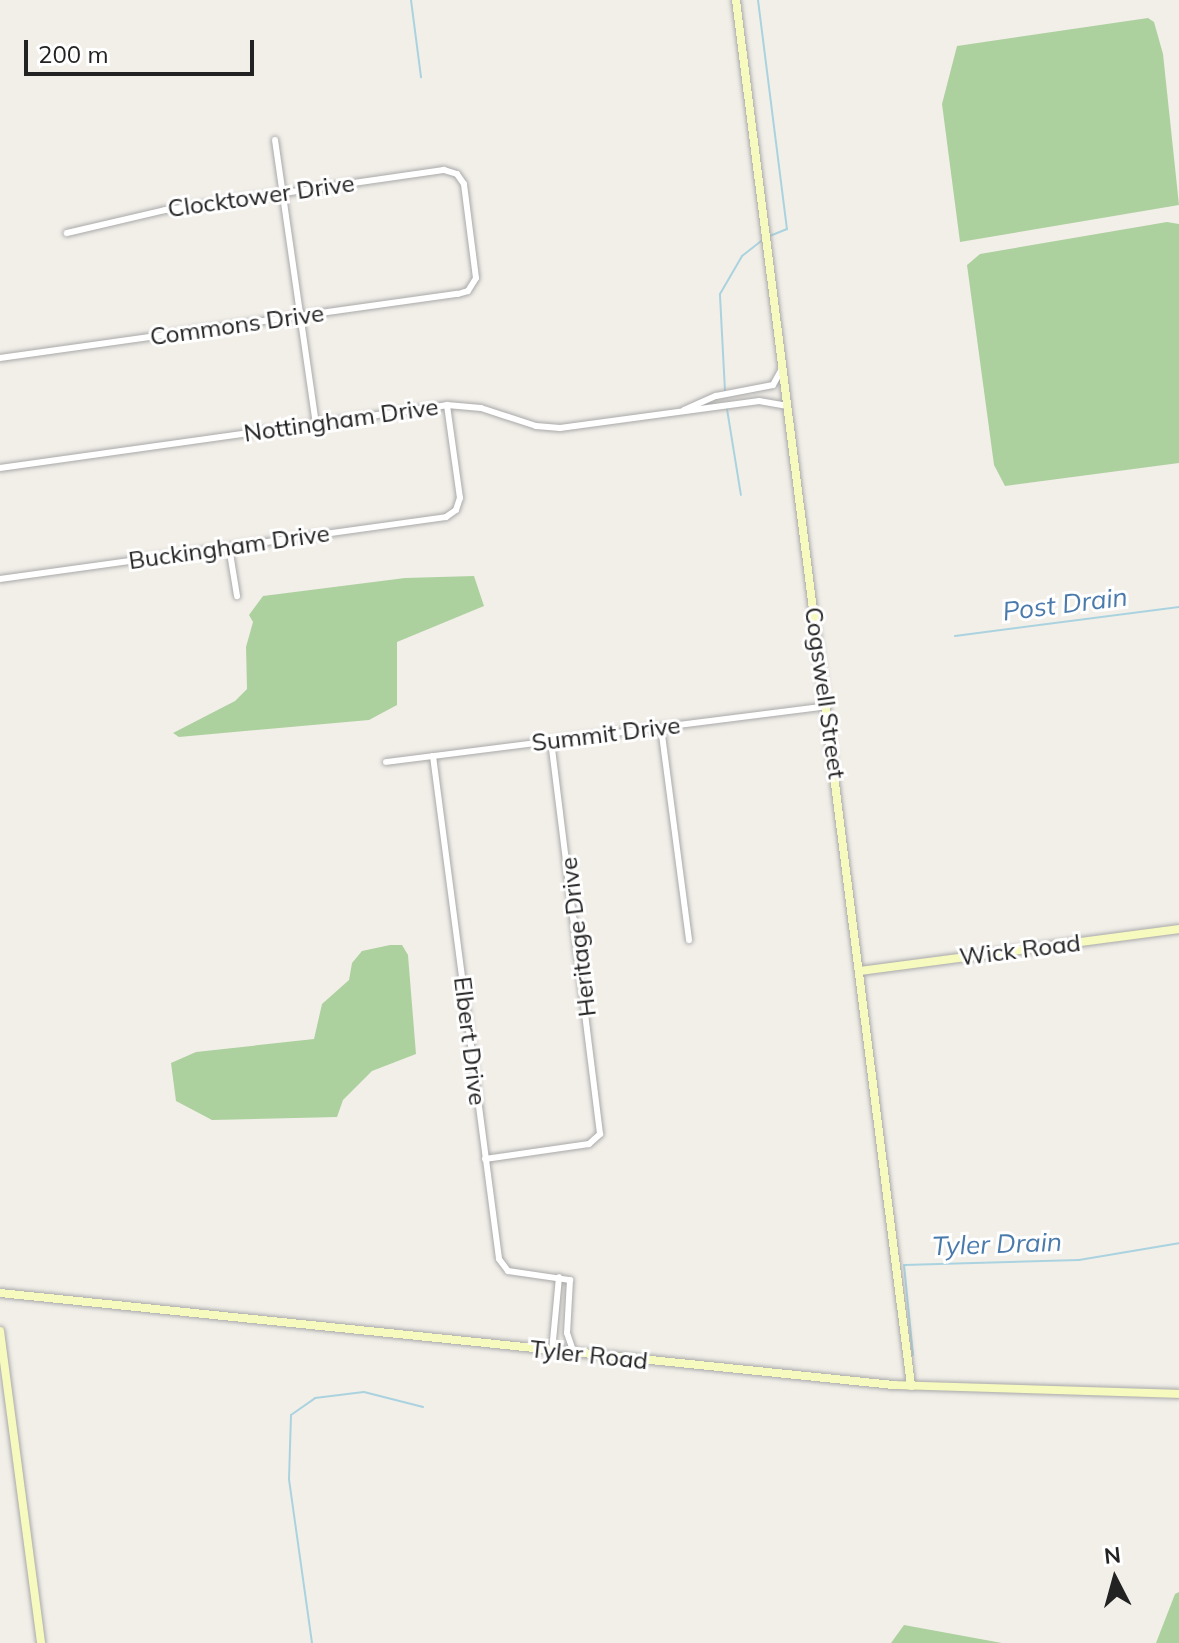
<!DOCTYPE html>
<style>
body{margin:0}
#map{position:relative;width:1179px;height:1643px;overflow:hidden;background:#f2efe9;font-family:Mulish,sans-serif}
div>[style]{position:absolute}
.forest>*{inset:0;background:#add19e}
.stream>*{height:2px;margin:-1px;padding:0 1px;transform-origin:1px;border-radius:1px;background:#aad3df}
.roads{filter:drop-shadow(0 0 2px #a9a9a9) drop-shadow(0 0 2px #a9a9a9)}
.street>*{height:6px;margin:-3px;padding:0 3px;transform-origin:3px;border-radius:3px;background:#fff}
.secondary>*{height:8px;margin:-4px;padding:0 4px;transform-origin:4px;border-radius:4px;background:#f7fabf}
span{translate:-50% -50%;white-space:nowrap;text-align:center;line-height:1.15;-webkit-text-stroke:6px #fff;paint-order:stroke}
.street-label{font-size:24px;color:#222}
.water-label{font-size:26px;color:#4a7aab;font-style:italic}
.north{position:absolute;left:1075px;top:1539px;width:80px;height:80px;-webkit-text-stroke:6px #fff;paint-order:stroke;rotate:354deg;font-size:22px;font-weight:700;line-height:32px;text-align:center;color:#222}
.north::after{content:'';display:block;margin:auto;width:28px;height:36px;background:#222;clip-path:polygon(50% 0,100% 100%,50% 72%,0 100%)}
.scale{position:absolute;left:24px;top:40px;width:230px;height:36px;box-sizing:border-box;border:4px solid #222;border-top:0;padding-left:10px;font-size:24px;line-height:28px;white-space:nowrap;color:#222;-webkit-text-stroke:6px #fff;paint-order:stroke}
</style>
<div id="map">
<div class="forest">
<i style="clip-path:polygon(1148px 18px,1154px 22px,1163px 54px,1179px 205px,960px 242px,942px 104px,957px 46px)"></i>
<i style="clip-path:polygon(1167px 222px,1179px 224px,1179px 463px,1005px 486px,994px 465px,967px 265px,980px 254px)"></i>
<i style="clip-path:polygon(474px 576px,484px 606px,397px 642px,397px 705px,369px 720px,179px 737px,173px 733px,235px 701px,247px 689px,246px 647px,253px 622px,249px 615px,263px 596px,405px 578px)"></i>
<i style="clip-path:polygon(390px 945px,402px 945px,408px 955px,416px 1054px,372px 1071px,343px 1100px,337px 1117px,212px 1120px,176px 1101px,171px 1063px,196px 1052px,314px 1039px,322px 1004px,349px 980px,352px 963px,362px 951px)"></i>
<i style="clip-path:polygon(1179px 1592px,1179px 1643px,1156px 1643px,1175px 1594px)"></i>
<i style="clip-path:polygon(904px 1625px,1002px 1643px,891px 1643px)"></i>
</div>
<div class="stream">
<i style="left:411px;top:0;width:78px;rotate:82.6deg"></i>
<i style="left:758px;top:0;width:231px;rotate:82.8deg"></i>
<i style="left:787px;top:229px;width:18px;rotate:158deg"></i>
<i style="left:725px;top:391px;width:97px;rotate:-93deg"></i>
<i style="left:720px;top:294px;width:44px;rotate:-59.9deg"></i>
<i style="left:742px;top:256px;width:28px;rotate:-38deg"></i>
<i style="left:727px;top:409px;width:87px;rotate:80.8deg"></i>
<i style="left:955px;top:636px;width:226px;rotate:-7.4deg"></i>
<i style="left:913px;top:1355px;width:90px;rotate:-95.7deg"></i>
<i style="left:904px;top:1265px;width:175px;rotate:-1.6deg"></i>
<i style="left:1079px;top:1260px;width:101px;rotate:-9.6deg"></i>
<i style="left:312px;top:1643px;width:166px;rotate:-98deg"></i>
<i style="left:289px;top:1479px;width:64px;rotate:-88.2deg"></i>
<i style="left:291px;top:1415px;width:29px;rotate:-35deg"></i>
<i style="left:315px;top:1398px;width:49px;rotate:-7deg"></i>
<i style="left:364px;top:1392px;width:61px;rotate:14.3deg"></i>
</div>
<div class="roads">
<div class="street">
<i style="left:275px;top:140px;width:287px;rotate:81.8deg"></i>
<i style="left:0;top:358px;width:462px;rotate:-8deg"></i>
<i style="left:458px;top:294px;width:10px;rotate:-17deg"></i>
<i style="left:468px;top:291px;width:15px;rotate:-58deg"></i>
<i style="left:476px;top:278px;width:95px;rotate:-97.3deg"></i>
<i style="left:464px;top:184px;width:12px;rotate:-125deg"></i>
<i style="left:457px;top:174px;width:14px;rotate:-163deg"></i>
<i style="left:444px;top:170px;width:282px;rotate:171.8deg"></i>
<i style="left:165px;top:210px;width:101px;rotate:166.8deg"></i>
<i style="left:684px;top:410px;width:35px;rotate:-24deg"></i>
<i style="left:716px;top:396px;width:58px;rotate:-10.9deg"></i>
<i style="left:773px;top:385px;width:18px;rotate:-61deg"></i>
<i style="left:0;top:468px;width:451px;rotate:-8deg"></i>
<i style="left:447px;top:405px;width:34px;rotate:5deg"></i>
<i style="left:481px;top:408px;width:58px;rotate:18.1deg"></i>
<i style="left:536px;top:426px;width:24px;rotate:5deg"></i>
<i style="left:560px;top:428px;width:201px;rotate:-7.7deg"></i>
<i style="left:759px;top:401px;width:29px;rotate:10deg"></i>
<i style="left:229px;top:547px;width:50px;rotate:80.7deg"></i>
<i style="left:0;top:579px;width:450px;rotate:-7.9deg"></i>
<i style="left:446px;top:517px;width:12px;rotate:-35deg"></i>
<i style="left:456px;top:510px;width:13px;rotate:-72deg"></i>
<i style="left:460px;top:498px;width:94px;rotate:-98deg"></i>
<i style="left:661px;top:727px;width:215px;rotate:82.5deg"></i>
<i style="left:433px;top:756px;width:507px;rotate:82.52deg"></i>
<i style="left:499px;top:1259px;width:15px;rotate:53deg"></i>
<i style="left:508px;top:1271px;width:63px;rotate:8.3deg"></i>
<i style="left:570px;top:1280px;width:53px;rotate:93.2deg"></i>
<i style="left:567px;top:1333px;width:21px;rotate:71deg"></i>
<i style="left:386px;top:762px;width:445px;rotate:-7.2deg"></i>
<i style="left:485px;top:1159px;width:105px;rotate:-8.2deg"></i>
<i style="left:589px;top:1144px;width:15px;rotate:-42deg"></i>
<i style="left:600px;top:1134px;width:396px;rotate:-97.1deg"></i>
<i style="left:552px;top:1351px;width:74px;rotate:-84.6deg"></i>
</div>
<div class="secondary">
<i style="left:736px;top:0;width:1397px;rotate:82.8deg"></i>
<i style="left:860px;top:971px;width:322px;rotate:-7.5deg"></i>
<i style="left:0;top:1293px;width:899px;rotate:5.88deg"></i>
<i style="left:894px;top:1385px;width:285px;rotate:1.8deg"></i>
<i style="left:0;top:1331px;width:315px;rotate:82.5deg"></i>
</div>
</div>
<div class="street-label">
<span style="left:261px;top:196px;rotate:-8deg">Clocktower Drive</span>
<span style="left:237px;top:325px;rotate:-8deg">Commons Drive</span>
<span style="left:341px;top:420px;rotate:-8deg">Nottingham Drive</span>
<span style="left:229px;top:547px;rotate:-8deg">Buckingham Drive</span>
<span style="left:825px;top:693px;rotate:82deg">Cogswell Street</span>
<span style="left:606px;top:734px;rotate:-7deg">Summit Drive</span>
<span style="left:578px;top:937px;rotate:-97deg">Heritage Drive</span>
<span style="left:1020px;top:950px;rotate:-7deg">Wick Road</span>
<span style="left:470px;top:1041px;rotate:83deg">Elbert Drive</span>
<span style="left:589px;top:1355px;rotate:6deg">Tyler Road</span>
</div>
<div class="water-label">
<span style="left:1065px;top:604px;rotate:-7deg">Post Drain</span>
<span style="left:997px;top:1244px;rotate:-2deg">Tyler Drain</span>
</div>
<div class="north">N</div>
<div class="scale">200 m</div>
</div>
